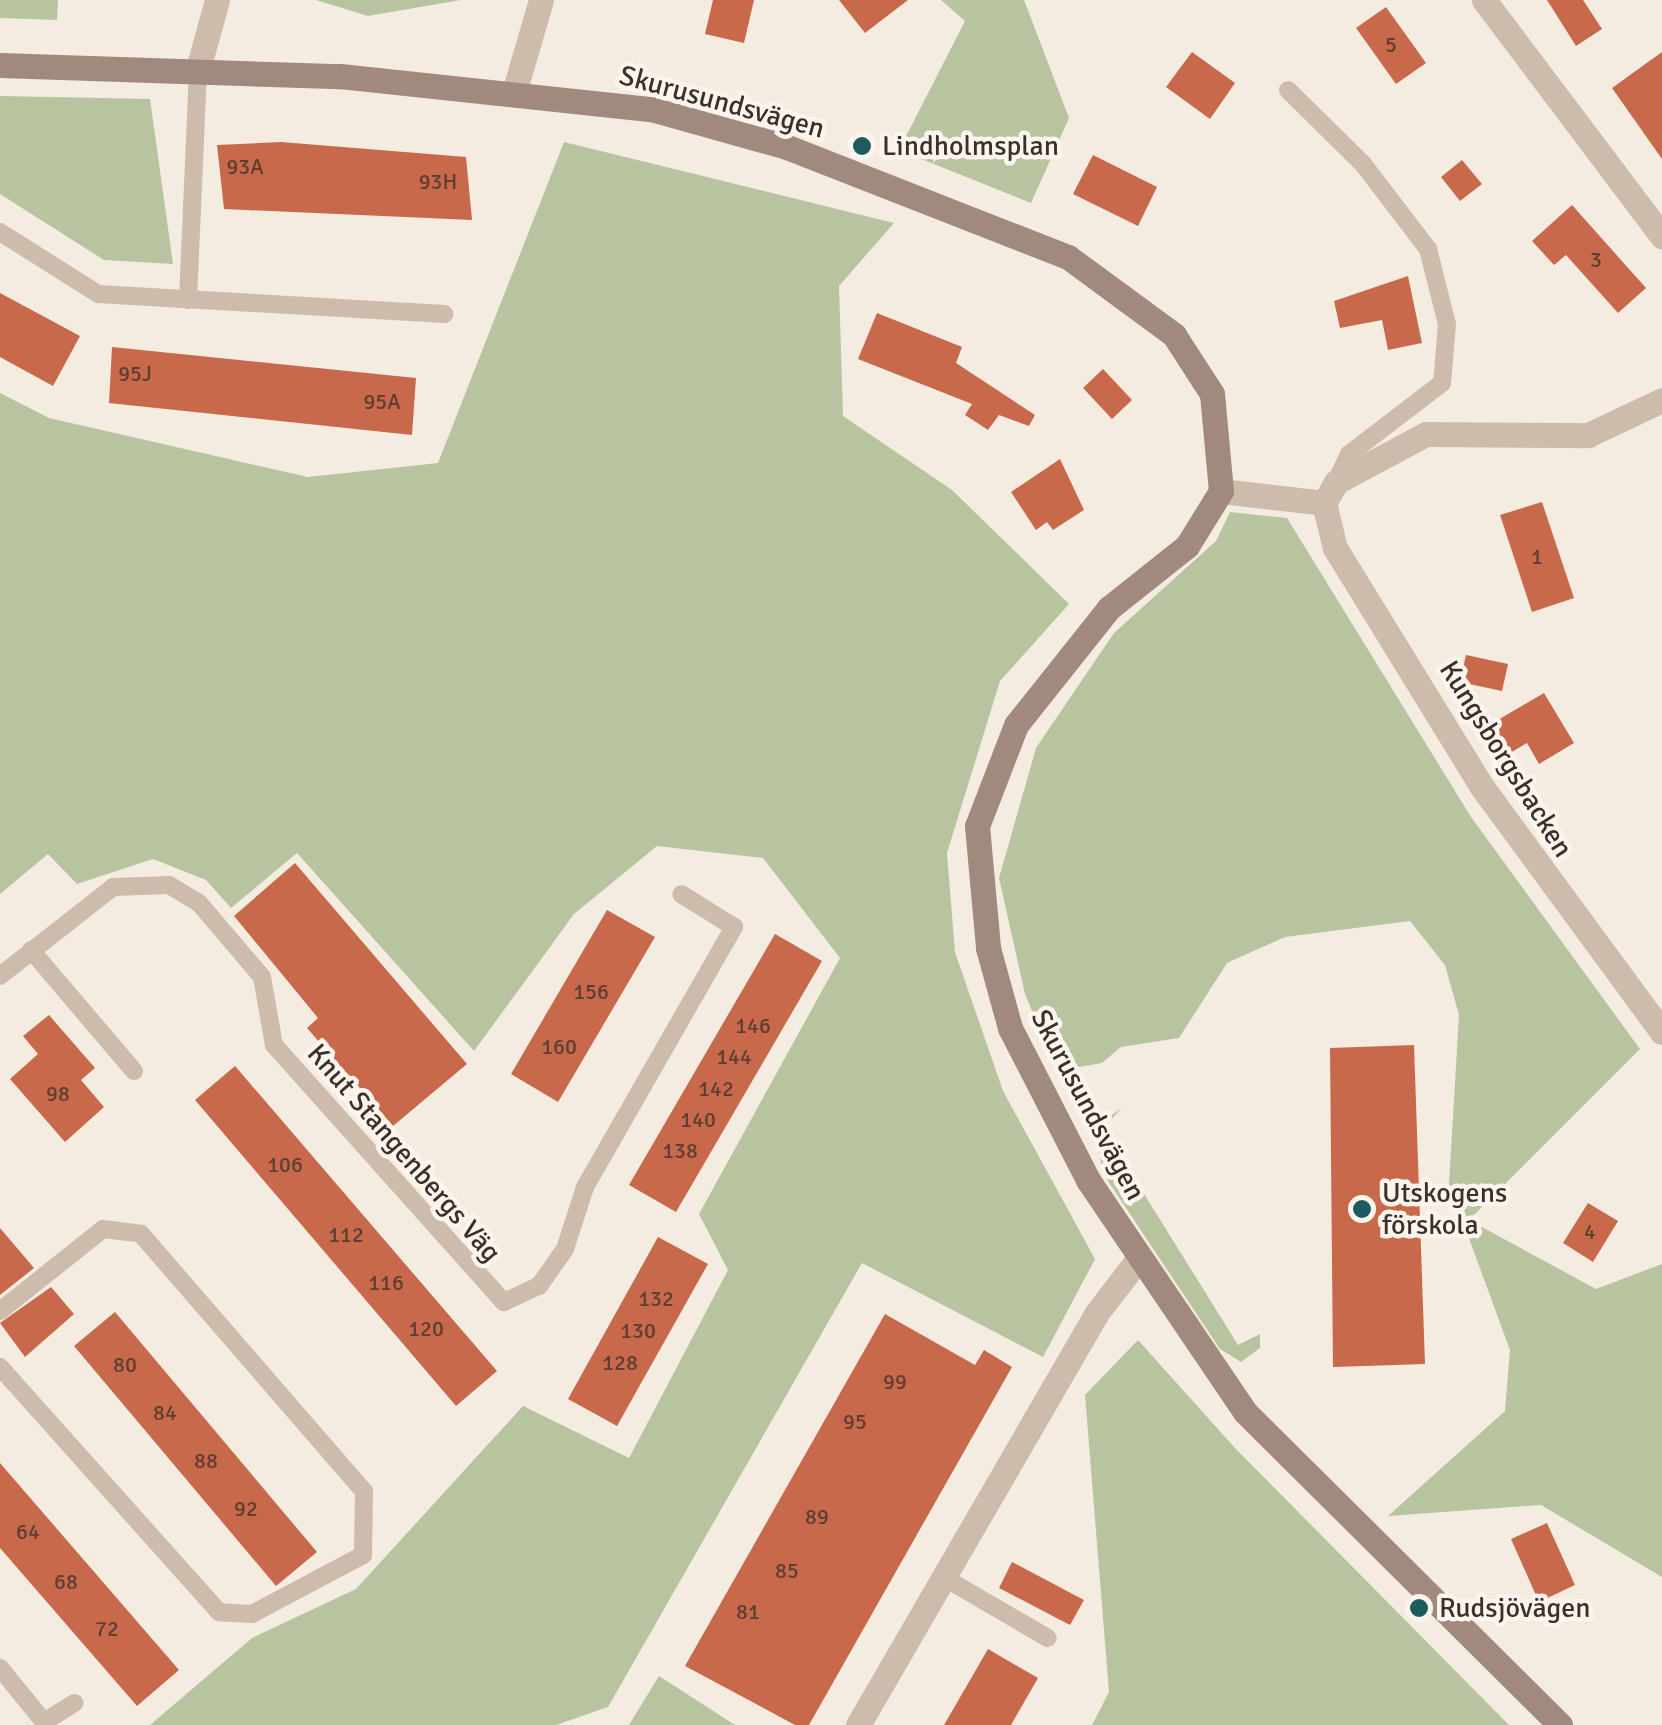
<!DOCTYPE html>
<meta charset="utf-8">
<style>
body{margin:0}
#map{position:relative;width:1662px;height:1725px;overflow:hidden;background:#f4ebe1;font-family:Signika,sans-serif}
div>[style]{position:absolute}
.green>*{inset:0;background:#b8c4a0}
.building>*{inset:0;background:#c8694b}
.lane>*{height:18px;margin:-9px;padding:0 9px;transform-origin:9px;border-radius:9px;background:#cdbbac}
.street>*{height:25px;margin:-12.5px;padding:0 12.5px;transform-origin:12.5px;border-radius:12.5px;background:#cdbbac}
.secondary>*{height:25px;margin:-12.5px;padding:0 12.5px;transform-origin:12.5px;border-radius:12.5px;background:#a18a7d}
.dots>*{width:28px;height:28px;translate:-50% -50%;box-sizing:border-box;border:5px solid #fbf5ee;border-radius:50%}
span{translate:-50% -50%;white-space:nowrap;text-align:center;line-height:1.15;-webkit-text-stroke:9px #fbf5ee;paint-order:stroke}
.number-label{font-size:22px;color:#5e3e33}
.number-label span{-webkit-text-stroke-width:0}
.street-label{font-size:28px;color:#3b302b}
.poi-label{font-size:28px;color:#3b302b}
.left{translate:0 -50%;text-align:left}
</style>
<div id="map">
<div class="green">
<i style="clip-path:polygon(0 0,58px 0,57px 20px,0 18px)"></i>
<i style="clip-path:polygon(316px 0,461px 0,368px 16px)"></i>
<i style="clip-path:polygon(941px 0,1024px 0,1069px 118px,1031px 203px,899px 150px,965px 21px)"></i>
<i style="clip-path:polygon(0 96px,150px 99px,173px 264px,104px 260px,0 194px)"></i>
<i style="clip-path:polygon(564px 142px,894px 223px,839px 286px,843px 416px,952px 490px,1069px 604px,1000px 681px,947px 853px,955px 952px,1003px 1091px,1095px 1259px,1043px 1357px,862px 1263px,608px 1707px,556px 1725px,150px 1725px,252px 1638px,356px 1589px,523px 1406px,629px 1458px,728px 1270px,699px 1214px,840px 958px,763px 858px,657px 846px,574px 914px,474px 1051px,297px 853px,231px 908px,206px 880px,153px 859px,77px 884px,48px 854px,0 894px,0 393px,49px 418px,308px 477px,438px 463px)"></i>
<i style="clip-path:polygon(1230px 512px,1287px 518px,1471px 817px,1640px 1049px,1469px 1220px,1596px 1289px,1662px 1264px,1662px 1577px,1541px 1505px,1388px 1516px,1505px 1411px,1510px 1350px,1449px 1184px,1459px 1015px,1445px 965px,1410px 921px,1285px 937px,1227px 963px,1179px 1038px,1121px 1047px,1102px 1063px,1079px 1067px,1049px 1052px,1025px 994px,999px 878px,1036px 748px,1114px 633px,1216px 541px)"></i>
<i style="clip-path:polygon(1122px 1108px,1103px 1128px,1238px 1345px,1260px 1334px,1260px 1348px,1241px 1362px,1220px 1349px,1104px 1175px,1093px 1128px)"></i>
<i style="clip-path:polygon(1138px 1340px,1235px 1448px,1509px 1725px,1092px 1725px,1109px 1692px,1085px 1395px)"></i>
<i style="clip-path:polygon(659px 1676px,735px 1725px,629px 1725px)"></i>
</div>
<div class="building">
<i style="clip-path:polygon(713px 0,754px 0,744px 43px,705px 34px)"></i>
<i style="clip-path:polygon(839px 0,908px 0,865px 33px)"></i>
<i style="clip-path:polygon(1547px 0,1583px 0,1602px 29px,1576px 46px)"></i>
<i style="clip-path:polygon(1386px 7px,1426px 63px,1396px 84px,1356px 28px)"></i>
<i style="clip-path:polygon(1192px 52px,1235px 83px,1210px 119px,1166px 87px)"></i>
<i style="clip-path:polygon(1662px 52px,1662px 159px,1612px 88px)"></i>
<i style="clip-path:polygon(281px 142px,466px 157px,472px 220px,224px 209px,217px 145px)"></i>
<i style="clip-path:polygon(1093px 155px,1157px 187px,1138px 226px,1073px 194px)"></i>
<i style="clip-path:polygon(1462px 160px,1482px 184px,1460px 201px,1441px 177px)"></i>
<i style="clip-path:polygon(1572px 205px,1646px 288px,1618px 313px,1566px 255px,1554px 265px,1532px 241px)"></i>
<i style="clip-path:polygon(1408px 276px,1422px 343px,1388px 350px,1382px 320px,1340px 328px,1334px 301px)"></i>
<i style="clip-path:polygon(0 293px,80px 336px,53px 386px,0 357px)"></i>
<i style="clip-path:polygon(877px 313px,962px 347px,956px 363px,1035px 415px,1029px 426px,999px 415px,988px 430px,965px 415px,972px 404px,858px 359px)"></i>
<i style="clip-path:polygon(112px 347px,416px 378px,412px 435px,109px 403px)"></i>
<i style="clip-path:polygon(1103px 369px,1132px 400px,1112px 419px,1083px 388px)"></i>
<i style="clip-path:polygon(1060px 459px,1084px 510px,1053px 530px,1047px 522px,1036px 530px,1011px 492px)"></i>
<i style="clip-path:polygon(1542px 502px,1574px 598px,1532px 612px,1500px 515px)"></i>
<i style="clip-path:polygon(1466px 655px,1508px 664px,1502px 691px,1460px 682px)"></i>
<i style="clip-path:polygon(1544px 693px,1574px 743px,1539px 764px,1527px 743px,1502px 758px,1484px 728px)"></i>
<i style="clip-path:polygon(295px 863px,467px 1064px,393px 1126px,307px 1028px,318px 1018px,234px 916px)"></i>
<i style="clip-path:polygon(607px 910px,655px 937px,558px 1102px,511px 1074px)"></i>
<i style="clip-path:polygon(775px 934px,822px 961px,676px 1212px,629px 1185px)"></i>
<i style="clip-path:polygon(49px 1015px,95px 1068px,81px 1080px,104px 1107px,65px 1142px,10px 1079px,38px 1054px,23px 1036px)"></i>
<i style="clip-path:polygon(1414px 1045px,1425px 1364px,1333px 1367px,1330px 1048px)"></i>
<i style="clip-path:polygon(235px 1066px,497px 1371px,456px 1406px,195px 1100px)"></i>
<i style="clip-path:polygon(1588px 1203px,1618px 1221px,1593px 1262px,1563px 1243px)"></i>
<i style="clip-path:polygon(0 1228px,34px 1268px,0 1295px)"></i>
<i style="clip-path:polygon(658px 1237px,708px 1264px,617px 1426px,568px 1399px)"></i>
<i style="clip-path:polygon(51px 1287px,74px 1314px,25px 1357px,0 1323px)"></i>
<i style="clip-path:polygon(115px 1312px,317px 1552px,276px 1586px,74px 1346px)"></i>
<i style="clip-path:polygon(885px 1314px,975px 1365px,984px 1350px,1012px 1367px,809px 1725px,795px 1725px,685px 1666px)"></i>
<i style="clip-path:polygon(0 1463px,179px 1670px,137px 1706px,0 1548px)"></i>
<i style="clip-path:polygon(1547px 1523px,1575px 1585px,1539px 1602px,1511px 1539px)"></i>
<i style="clip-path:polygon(1012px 1562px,1084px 1600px,1070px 1625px,999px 1588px)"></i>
<i style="clip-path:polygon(988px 1649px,1038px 1678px,1011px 1725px,944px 1725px)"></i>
</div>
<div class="lane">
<i style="left:1288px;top:90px;width:105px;rotate:44.6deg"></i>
<i style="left:1363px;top:164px;width:107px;rotate:52.6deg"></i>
<i style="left:1428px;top:249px;width:77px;rotate:75.8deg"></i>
<i style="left:1447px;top:324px;width:59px;rotate:94.8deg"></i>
<i style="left:1442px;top:383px;width:117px;rotate:142.6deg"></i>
<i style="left:1349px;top:454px;width:31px;rotate:115deg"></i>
<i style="left:0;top:232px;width:116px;rotate:32.3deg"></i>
<i style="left:98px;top:294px;width:347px;rotate:3.3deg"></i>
<i style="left:188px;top:300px;width:231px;rotate:-87.5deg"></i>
<i style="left:31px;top:950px;width:159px;rotate:49.6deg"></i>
<i style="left:0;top:976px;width:144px;rotate:-38.2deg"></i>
<i style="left:113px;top:887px;width:56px;rotate:-2deg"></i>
<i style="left:169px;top:885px;width:35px;rotate:31deg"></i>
<i style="left:199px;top:903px;width:97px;rotate:49.6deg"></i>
<i style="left:262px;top:977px;width:69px;rotate:80deg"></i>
<i style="left:274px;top:1045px;width:345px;rotate:48.2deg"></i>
<i style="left:504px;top:1302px;width:38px;rotate:-25deg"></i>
<i style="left:539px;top:1286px;width:45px;rotate:-54.9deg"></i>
<i style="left:565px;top:1249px;width:65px;rotate:-72.1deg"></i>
<i style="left:585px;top:1187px;width:300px;rotate:-60.2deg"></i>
<i style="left:734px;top:927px;width:62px;rotate:-148.1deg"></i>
<i style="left:0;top:1311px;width:132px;rotate:-38.5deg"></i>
<i style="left:103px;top:1229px;width:38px;rotate:7deg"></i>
<i style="left:141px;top:1234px;width:340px;rotate:49.1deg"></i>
<i style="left:364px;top:1491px;width:64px;rotate:90.9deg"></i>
<i style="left:363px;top:1555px;width:126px;rotate:152deg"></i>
<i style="left:252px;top:1614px;width:33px;rotate:-177deg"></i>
<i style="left:219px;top:1612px;width:329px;rotate:-131.8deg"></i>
<i style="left:943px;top:1577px;width:121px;rotate:30.2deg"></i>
<i style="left:0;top:1668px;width:70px;rotate:50.8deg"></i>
<i style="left:44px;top:1722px;width:36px;rotate:-32deg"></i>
</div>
<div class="street">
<i style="left:1484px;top:0;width:296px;rotate:53deg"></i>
<i style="left:198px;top:69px;width:72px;rotate:-74.6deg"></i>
<i style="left:515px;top:89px;width:93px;rotate:-73.7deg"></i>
<i style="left:1221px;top:491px;width:104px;rotate:6.6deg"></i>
<i style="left:1324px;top:503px;width:24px;rotate:-60deg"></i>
<i style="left:1336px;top:482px;width:102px;rotate:-28.1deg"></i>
<i style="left:1426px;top:434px;width:162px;rotate:0.4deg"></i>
<i style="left:1588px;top:435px;width:82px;rotate:-25.3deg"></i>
<i style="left:1324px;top:503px;width:46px;rotate:76.3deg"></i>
<i style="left:1335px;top:548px;width:281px;rotate:58.4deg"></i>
<i style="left:1482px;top:787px;width:304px;rotate:53.7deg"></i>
<i style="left:858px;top:1725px;width:475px;rotate:-59.9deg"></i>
<i style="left:1096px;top:1314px;width:71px;rotate:-52.5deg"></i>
</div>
<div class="secondary">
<i style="left:0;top:65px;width:340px;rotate:1.9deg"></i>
<i style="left:340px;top:76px;width:313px;rotate:6.1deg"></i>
<i style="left:651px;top:109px;width:141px;rotate:15.6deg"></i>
<i style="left:787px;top:147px;width:302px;rotate:21.4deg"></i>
<i style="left:1068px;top:257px;width:132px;rotate:36.3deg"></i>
<i style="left:1174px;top:335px;width:70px;rotate:57.2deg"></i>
<i style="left:1212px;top:394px;width:97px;rotate:84.7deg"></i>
<i style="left:1221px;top:491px;width:65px;rotate:121.7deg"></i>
<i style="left:1187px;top:546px;width:100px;rotate:141.5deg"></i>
<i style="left:1109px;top:608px;width:149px;rotate:128.5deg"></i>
<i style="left:1016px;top:725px;width:108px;rotate:111.1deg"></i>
<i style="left:977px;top:826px;width:122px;rotate:84.8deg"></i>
<i style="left:988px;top:948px;width:83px;rotate:74.6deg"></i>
<i style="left:1010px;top:1028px;width:171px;rotate:62.8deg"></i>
<i style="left:1088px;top:1180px;width:280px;rotate:55.9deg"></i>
<i style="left:1245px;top:1412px;width:444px;rotate:44.8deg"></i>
</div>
<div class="dots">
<i style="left:862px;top:146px;background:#1f5a5e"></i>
<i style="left:1362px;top:1209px;background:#1f5a5e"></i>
<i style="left:1419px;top:1608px;background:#1f5a5e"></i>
</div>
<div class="number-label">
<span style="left:1391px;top:45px">5</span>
<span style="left:245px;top:167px">93A</span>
<span style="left:438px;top:182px">93H</span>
<span style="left:1596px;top:260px">3</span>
<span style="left:135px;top:374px">95J</span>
<span style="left:382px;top:402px">95A</span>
<span style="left:1537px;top:557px">1</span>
<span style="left:591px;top:992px">156</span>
<span style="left:753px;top:1026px">146</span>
<span style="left:559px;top:1047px">160</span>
<span style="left:734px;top:1057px">144</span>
<span style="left:716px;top:1089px">142</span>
<span style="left:58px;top:1094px">98</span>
<span style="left:698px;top:1120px">140</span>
<span style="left:680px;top:1151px">138</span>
<span style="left:285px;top:1165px">106</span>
<span style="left:1590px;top:1232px">4</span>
<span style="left:346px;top:1235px">112</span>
<span style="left:386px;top:1283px">116</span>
<span style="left:656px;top:1299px">132</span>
<span style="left:426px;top:1329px">120</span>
<span style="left:638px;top:1331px">130</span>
<span style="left:620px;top:1363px">128</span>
<span style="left:125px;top:1365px">80</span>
<span style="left:895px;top:1382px">99</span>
<span style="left:165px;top:1413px">84</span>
<span style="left:855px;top:1422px">95</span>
<span style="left:206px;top:1461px">88</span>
<span style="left:246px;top:1509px">92</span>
<span style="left:817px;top:1517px">89</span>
<span style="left:28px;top:1532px">64</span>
<span style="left:787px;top:1571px">85</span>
<span style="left:66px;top:1582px">68</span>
<span style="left:748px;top:1612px">81</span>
<span style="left:107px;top:1629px">72</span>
</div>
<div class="street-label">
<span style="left:722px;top:102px;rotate:15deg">Skurusundsvägen</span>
<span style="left:1506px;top:759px;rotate:58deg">Kungsborgsbacken</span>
<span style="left:1088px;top:1105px;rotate:62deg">Skurusundsvägen</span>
<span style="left:404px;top:1153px;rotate:49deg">Knut Stangenbergs Väg</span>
</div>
<div class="poi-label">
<span class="left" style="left:882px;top:146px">Lindholmsplan</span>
<span class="left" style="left:1382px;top:1209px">Utskogens<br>förskola</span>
<span class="left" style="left:1439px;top:1608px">Rudsjövägen</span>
</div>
</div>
